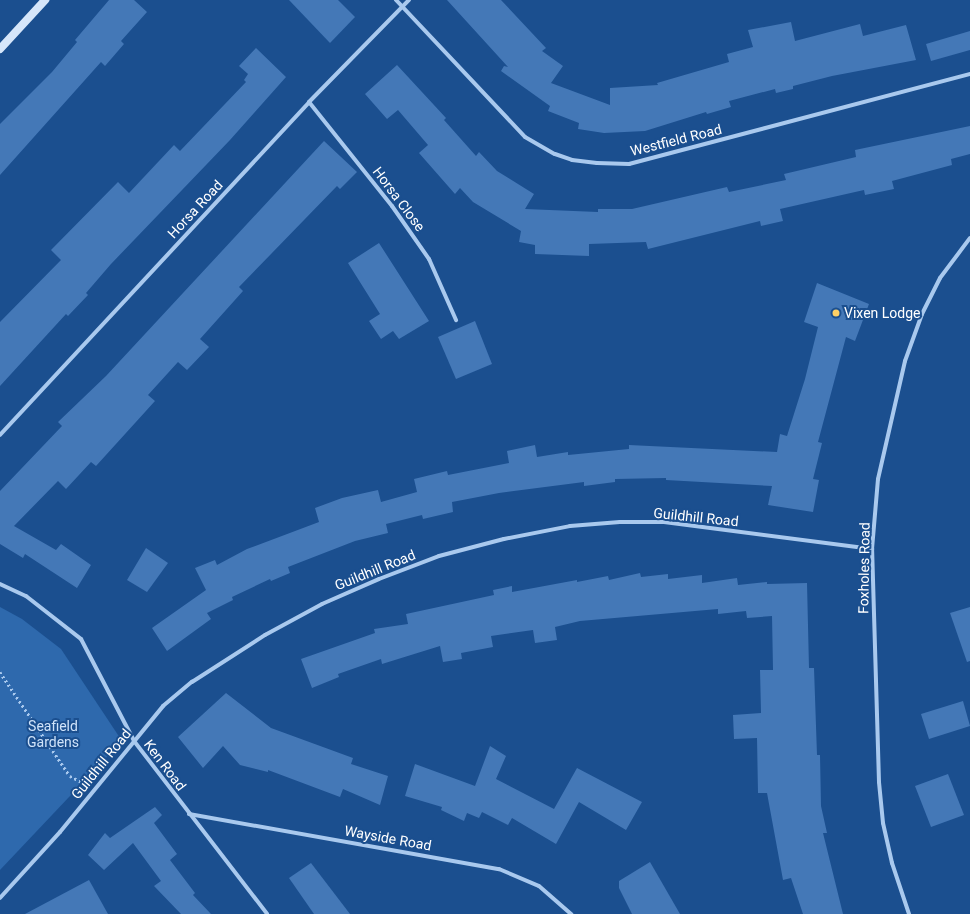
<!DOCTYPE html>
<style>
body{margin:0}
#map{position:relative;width:970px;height:914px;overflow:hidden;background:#1b4f8f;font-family:Roboto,sans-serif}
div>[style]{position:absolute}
.green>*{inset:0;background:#2e69ad}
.building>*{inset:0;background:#4478b7}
.path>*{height:2.5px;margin-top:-1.25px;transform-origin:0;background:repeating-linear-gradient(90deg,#a9c9ee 0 2px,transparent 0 5px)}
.street>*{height:4px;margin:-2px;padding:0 2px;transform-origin:2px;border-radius:2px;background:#a9c9ee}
.secondary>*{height:8px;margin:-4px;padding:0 4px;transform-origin:4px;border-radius:4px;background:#d6e6fa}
.dots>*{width:11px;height:11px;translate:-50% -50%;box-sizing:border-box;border:2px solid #1b4f8f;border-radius:50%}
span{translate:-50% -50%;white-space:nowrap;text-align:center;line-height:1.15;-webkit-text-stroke:4px #1b4f8f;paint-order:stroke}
.street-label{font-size:14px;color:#fff}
.poi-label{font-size:14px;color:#fff}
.left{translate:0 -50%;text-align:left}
.park-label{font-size:14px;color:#cfe3fa}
</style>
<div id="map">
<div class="green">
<i style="clip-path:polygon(0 607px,22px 619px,61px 649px,122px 741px,0 870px)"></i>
</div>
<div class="building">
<i style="clip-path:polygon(109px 0,134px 0,147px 12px,121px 41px,124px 44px,105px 66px,101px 62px,0 175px,0 124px,52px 72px,77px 42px,75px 40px)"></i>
<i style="clip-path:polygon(289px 0,338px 0,355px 17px,330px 43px)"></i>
<i style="clip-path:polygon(447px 0,501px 0,546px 48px,542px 51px,563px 66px,551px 83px,610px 105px,610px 88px,658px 85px,657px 83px,729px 62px,727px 54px,753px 47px,748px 30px,791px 22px,795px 41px,860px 24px,863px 36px,906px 25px,916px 60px,832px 76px,793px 86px,793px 89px,776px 93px,775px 89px,729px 101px,731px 107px,707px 114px,706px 112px,645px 131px,604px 133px,578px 129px,579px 123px,548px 111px,550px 106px,501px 71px,504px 66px,508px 67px)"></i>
<i style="clip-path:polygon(970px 31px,970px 50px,931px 61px,926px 44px)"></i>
<i style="clip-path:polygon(256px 48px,286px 77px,230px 140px,111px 264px,86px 293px,88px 295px,68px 316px,66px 314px,0 386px,0 322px,61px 260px,51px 250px,118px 182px,129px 193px,174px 145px,180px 151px,246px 82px,244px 80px,248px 74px,239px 66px)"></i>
<i style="clip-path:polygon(397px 65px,446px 118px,444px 120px,476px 156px,479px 152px,497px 171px,534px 194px,525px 209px,598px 212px,598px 209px,632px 209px,727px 187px,729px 192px,786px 180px,784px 174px,856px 157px,855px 150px,970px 126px,970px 154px,951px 159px,952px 165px,892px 181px,894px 189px,865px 195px,864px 190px,780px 209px,783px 221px,761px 226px,760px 221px,648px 249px,646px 242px,589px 244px,589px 256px,535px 254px,535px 245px,519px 242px,521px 231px,473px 202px,460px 188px,455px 194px,419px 153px,428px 145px,398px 110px,387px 119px,365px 94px)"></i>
<i style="clip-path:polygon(324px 141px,357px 172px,340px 189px,337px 186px,239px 287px,243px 291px,200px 339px,209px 347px,187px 370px,178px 362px,148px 395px,155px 401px,96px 466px,91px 462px,66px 489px,58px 481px,14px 526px,56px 550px,61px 544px,91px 565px,77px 588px,25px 554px,23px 558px,0 544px,0 491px,62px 426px,58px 422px,106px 376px)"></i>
<i style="clip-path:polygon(379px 243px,429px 321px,399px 339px,393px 331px,381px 339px,369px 321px,380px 314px,348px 263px)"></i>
<i style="clip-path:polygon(817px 283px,869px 304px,855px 341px,846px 337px,818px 442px,822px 443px,813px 479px,819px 480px,813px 512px,768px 505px,772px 486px,666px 480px,666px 478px,615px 479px,615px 482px,584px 486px,584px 482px,499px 493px,452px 502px,453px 512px,423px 519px,422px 515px,386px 524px,388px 533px,355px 541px,288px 567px,290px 573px,271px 581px,270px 579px,232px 597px,233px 600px,207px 613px,211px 619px,167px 651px,152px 628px,206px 590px,195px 568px,215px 560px,217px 565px,247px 549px,319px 522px,315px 508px,342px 498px,378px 490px,381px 502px,417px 492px,414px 479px,447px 471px,448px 475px,509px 463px,507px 451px,535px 445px,537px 457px,568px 452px,568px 455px,629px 449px,629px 445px,777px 452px,780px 434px,787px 436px,805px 379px,818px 327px,804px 322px)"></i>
<i style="clip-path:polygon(475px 321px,492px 364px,456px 379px,438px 337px)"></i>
<i style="clip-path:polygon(146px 548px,168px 563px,147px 592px,127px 580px)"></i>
<i style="clip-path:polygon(640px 573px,641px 577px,668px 574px,668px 579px,702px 575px,702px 583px,737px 578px,738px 585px,767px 582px,767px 584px,807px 583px,809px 668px,814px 668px,817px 755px,820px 755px,821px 806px,827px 833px,823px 833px,843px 914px,803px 914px,791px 878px,783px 880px,767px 793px,758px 793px,757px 738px,734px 739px,733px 715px,761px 713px,760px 670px,773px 670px,772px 616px,747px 618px,746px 611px,718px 614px,718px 609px,580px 621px,555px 627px,557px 640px,535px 643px,533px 630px,491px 636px,493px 647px,461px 653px,462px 659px,443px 662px,440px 646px,382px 664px,381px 659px,338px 674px,339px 677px,312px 688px,301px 659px,375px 633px,374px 629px,408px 624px,406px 614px,494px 595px,493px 590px,512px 586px,512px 592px,577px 580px,577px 582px,608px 576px,609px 580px)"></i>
<i style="clip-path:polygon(970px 607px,970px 661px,967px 662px,950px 613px)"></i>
<i style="clip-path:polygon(226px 693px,271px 728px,353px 758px,351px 764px,388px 776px,380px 805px,343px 789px,340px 797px,268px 770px,268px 772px,240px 765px,223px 746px,203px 768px,178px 737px)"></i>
<i style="clip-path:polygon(963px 701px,970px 726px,929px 739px,921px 714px)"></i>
<i style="clip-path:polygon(490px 746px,506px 756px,496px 779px,554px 809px,577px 768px,642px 802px,626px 830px,579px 802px,556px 844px,512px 818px,508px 825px,482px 812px,479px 818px,467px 813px,464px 821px,441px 810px,442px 807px,405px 796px,415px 764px,475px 786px)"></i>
<i style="clip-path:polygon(948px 774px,964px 815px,931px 827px,915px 786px)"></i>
<i style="clip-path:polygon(155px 807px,162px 815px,154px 823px,177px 854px,170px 860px,195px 893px,193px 895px,211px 914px,181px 914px,154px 886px,161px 881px,133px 843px,104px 870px,88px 855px,105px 833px,110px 838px)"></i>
<i style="clip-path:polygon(650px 862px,680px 914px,632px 914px,619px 888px,619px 881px)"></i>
<i style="clip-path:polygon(311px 863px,350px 914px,314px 914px,289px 878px)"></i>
<i style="clip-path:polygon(89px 880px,108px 914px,25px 914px)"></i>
</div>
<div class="path">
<i style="left:0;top:672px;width:125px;rotate:56.1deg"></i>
<i style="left:70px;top:776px;width:16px;rotate:27deg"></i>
</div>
<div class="street">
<i style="left:396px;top:0;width:188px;rotate:46.7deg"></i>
<i style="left:525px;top:137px;width:34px;rotate:30deg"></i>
<i style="left:555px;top:154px;width:18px;rotate:19deg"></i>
<i style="left:572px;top:160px;width:25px;rotate:7deg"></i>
<i style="left:597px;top:163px;width:32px;rotate:2deg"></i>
<i style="left:629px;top:164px;width:353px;rotate:-14.8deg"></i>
<i style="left:309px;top:102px;width:133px;rotate:51.4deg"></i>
<i style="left:392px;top:206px;width:65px;rotate:55.1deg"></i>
<i style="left:429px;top:259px;width:67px;rotate:66.1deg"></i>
<i style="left:0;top:435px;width:454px;rotate:-47.1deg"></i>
<i style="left:309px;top:102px;width:143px;rotate:-45.6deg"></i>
<i style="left:0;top:584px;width:29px;rotate:25deg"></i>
<i style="left:26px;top:596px;width:70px;rotate:38deg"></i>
<i style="left:81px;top:639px;width:115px;rotate:62.5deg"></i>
<i style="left:134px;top:741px;width:218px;rotate:52.4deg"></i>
<i style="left:189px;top:814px;width:315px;rotate:10.1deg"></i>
<i style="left:499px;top:869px;width:43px;rotate:23deg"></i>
<i style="left:539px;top:886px;width:43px;rotate:41.2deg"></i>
<i style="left:0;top:898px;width:89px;rotate:-47.7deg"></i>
<i style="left:60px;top:832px;width:163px;rotate:-50.7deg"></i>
<i style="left:163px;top:706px;width:38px;rotate:-40deg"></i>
<i style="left:192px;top:682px;width:87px;rotate:-32.8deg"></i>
<i style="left:265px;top:635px;width:65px;rotate:-28.5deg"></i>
<i style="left:322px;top:604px;width:62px;rotate:-23.7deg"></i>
<i style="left:379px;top:579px;width:64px;rotate:-21deg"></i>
<i style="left:439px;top:556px;width:67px;rotate:-14.7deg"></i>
<i style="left:504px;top:539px;width:67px;rotate:-11.1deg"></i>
<i style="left:570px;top:526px;width:50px;rotate:-4.6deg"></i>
<i style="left:620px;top:522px;width:44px"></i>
<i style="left:664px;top:522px;width:210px;rotate:7.4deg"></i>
<i style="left:909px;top:914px;width:54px;rotate:-108.4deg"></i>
<i style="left:892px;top:863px;width:41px;rotate:-102.7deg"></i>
<i style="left:883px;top:823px;width:41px;rotate:-95.6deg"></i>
<i style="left:879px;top:782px;width:233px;rotate:-91.7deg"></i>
<i style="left:872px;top:549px;width:70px;rotate:-85.1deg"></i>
<i style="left:878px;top:479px;width:121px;rotate:-77.1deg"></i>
<i style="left:905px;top:361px;width:50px;rotate:-70.1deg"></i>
<i style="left:922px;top:314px;width:40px;rotate:-63.4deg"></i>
<i style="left:940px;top:278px;width:50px;rotate:-53.1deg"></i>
</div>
<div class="secondary">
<i style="left:0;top:49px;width:67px;rotate:-47.4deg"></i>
</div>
<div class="dots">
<i style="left:836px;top:313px;background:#ffd166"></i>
</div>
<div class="street-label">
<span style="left:676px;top:140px;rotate:-14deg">Westfield Road</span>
<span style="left:399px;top:199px;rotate:53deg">Horsa Close</span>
<span style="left:195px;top:209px;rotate:-47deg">Horsa Road</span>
<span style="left:696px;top:517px;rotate:6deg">Guildhill Road</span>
<span style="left:864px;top:568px;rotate:-89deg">Foxholes Road</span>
<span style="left:375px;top:570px;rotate:-22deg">Guildhill Road</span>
<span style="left:101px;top:764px;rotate:-51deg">Guildhill Road</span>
<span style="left:165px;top:765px;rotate:53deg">Ken Road</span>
<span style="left:388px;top:838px;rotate:10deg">Wayside Road</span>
</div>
<div class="poi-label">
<span class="left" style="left:844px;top:313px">Vixen Lodge</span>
</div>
<div class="park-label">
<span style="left:53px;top:734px">Seafield<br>Gardens</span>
</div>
</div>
